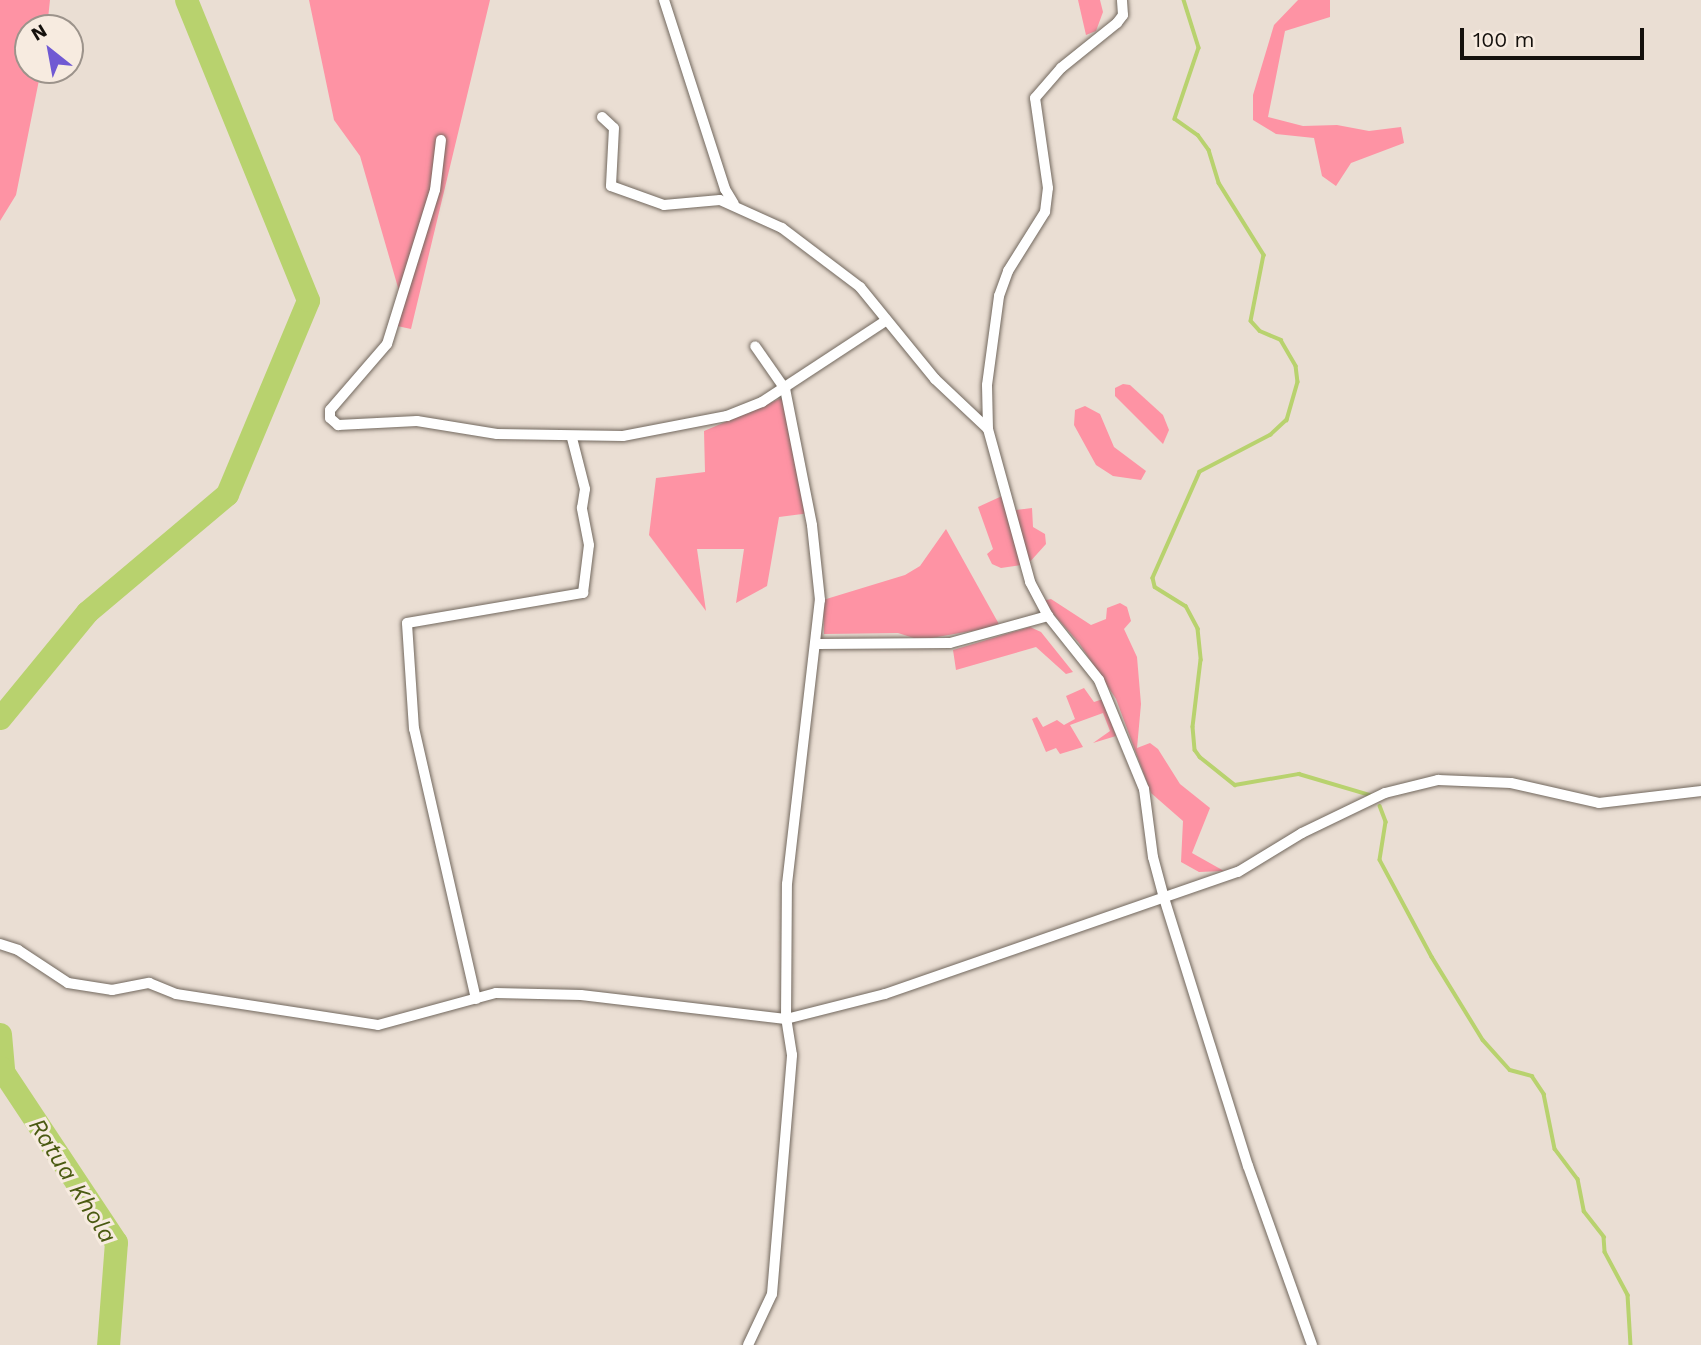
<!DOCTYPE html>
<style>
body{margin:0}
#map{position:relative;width:1701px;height:1345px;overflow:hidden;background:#eaded3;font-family:"Work Sans",sans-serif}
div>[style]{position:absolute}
.green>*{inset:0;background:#fe93a4}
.stream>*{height:3.5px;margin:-1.75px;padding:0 1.75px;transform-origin:1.75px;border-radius:1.75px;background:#b8d26e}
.river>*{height:23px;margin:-11.5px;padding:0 11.5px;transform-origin:11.5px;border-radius:11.5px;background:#b8d26e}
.roads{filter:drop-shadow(0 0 2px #72685e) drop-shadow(0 0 2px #72685e)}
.minor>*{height:10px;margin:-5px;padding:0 5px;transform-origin:5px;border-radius:5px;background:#fff}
span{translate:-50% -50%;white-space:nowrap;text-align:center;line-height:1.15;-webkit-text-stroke:6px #f7ebe0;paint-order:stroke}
.water-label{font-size:24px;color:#4a5a11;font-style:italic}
.north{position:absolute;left:14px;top:14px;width:70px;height:70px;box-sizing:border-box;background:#f7ebe0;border:2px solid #9c938b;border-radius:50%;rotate:329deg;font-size:19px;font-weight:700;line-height:28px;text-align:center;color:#14100c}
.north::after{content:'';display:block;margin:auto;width:24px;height:32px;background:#7059d3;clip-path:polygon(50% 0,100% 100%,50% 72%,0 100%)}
.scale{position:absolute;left:1460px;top:28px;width:184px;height:32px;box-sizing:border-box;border:4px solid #14100c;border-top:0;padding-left:9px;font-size:21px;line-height:24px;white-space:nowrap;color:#14100c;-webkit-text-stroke:5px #f7ebe0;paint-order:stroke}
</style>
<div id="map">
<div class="green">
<i style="clip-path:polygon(0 0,50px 0,47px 28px,28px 28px,28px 70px,41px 70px,16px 195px,0 221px)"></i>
<i style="clip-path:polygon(309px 0,490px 0,411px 329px,388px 324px,399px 291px,360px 156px,334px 120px)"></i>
<i style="clip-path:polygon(1078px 0,1100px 0,1103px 12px,1096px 31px,1086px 35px)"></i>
<i style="clip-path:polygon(1298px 0,1330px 0,1330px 17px,1285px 31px,1268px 117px,1303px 126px,1337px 125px,1369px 131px,1401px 127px,1404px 143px,1351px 163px,1336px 186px,1322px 176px,1314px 138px,1276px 134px,1253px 120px,1253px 95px,1274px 25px)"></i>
<i style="clip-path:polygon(1123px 384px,1130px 385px,1163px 415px,1169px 430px,1163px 444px,1115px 396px,1115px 388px)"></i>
<i style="clip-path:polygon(784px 397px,810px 513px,779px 517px,767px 586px,736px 603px,744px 549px,697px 549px,706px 611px,649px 535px,656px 478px,705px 472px,704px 431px)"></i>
<i style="clip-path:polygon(1085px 406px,1100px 414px,1114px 447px,1146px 471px,1141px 480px,1113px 476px,1096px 465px,1074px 425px,1075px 410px)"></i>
<i style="clip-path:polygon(1002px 496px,1009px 511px,1032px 508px,1033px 527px,1045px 534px,1046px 544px,1028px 564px,1001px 568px,992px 564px,987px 554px,993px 549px,978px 507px)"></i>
<i style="clip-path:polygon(946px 529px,1000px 626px,920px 640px,898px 633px,824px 634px,823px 600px,905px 575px,920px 566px)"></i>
<i style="clip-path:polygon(1051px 599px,1091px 625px,1106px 619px,1107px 608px,1120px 603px,1127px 607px,1131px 621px,1124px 629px,1137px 657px,1141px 704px,1137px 748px,1150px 743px,1158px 749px,1180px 784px,1210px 808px,1192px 853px,1224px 871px,1199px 872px,1181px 862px,1183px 821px,1151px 793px,1116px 699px,1079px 643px,1042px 601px)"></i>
<i style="clip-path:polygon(1030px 627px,1041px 632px,1073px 672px,1066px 674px,1036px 647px,956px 670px,953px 650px)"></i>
<i style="clip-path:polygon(1084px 688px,1094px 702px,1103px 699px,1116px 736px,1093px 743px,1110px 731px,1103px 713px,1070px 725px,1083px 747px,1060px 754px,1056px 748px,1046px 752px,1032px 719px,1037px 717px,1043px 727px,1057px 720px,1064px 725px,1075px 719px,1066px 696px)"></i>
</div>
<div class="stream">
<i style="left:1184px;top:0;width:50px;rotate:72.6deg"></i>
<i style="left:1199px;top:48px;width:75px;rotate:108.7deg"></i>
<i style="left:1175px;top:119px;width:28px;rotate:35deg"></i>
<i style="left:1198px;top:135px;width:19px;rotate:54deg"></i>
<i style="left:1209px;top:150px;width:34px;rotate:73deg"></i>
<i style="left:1219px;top:183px;width:85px;rotate:58deg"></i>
<i style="left:1264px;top:255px;width:67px;rotate:101.1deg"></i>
<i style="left:1251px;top:321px;width:13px;rotate:48deg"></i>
<i style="left:1260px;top:331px;width:23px;rotate:23deg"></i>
<i style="left:1281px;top:340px;width:30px;rotate:60deg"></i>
<i style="left:1296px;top:366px;width:16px;rotate:83deg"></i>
<i style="left:1298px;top:382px;width:40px;rotate:106deg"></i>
<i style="left:1287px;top:420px;width:22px;rotate:137deg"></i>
<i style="left:1271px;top:435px;width:80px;rotate:152.5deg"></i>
<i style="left:1200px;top:472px;width:116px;rotate:113.9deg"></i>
<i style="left:1153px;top:578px;width:9px;rotate:77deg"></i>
<i style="left:1155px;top:587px;width:36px;rotate:32deg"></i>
<i style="left:1186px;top:606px;width:26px;rotate:62deg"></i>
<i style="left:1198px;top:629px;width:31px;rotate:84deg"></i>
<i style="left:1201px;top:660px;width:67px;rotate:96.8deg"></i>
<i style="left:1193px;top:727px;width:23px;rotate:85deg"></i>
<i style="left:1195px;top:750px;width:9px;rotate:54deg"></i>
<i style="left:1200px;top:757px;width:45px;rotate:38.7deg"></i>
<i style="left:1235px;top:785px;width:65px;rotate:-9.8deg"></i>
<i style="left:1299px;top:774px;width:74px;rotate:16.5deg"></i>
<i style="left:1380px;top:806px;width:17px;rotate:69deg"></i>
<i style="left:1386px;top:822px;width:38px;rotate:99deg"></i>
<i style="left:1380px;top:860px;width:110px;rotate:61.8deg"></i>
<i style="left:1432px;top:957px;width:97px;rotate:58.4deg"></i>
<i style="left:1483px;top:1040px;width:40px;rotate:48deg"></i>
<i style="left:1510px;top:1070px;width:23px;rotate:15deg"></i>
<i style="left:1532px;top:1076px;width:22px;rotate:56deg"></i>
<i style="left:1544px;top:1094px;width:56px;rotate:78.7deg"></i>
<i style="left:1555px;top:1149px;width:38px;rotate:53deg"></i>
<i style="left:1578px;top:1179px;width:33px;rotate:79deg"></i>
<i style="left:1584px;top:1211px;width:33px;rotate:52deg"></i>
<i style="left:1604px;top:1237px;width:15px;rotate:86deg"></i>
<i style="left:1605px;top:1252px;width:49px;rotate:61.9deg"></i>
<i style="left:1628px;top:1295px;width:50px;rotate:86.6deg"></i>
</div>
<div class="river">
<i style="left:0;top:718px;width:137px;rotate:-50.6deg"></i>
<i style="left:87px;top:612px;width:183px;rotate:-40.1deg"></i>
<i style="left:227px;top:494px;width:210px;rotate:-67.3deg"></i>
<i style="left:308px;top:300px;width:324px;rotate:-112.1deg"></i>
<i style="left:0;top:1034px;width:37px;rotate:85deg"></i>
<i style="left:0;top:1067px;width:210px;rotate:56.5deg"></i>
<i style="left:116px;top:1242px;width:103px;rotate:94.4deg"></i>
</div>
<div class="roads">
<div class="minor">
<i style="left:664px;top:0;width:199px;rotate:72.1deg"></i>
<i style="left:725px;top:189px;width:17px;rotate:59deg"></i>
<i style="left:602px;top:117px;width:16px;rotate:43deg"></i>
<i style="left:614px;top:128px;width:58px;rotate:93deg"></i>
<i style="left:611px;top:186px;width:56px;rotate:19.7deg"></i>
<i style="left:664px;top:205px;width:56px;rotate:-5.1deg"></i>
<i style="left:720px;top:200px;width:68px;rotate:24.3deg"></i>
<i style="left:782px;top:228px;width:98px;rotate:37.1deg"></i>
<i style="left:860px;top:287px;width:119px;rotate:50.8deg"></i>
<i style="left:935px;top:379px;width:73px;rotate:43.3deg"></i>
<i style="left:988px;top:429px;width:159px;rotate:74.6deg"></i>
<i style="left:1030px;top:582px;width:38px;rotate:62deg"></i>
<i style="left:1048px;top:616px;width:82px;rotate:51.4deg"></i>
<i style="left:1099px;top:680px;width:118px;rotate:67.6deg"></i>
<i style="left:1144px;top:789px;width:69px;rotate:82.5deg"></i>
<i style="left:1153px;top:857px;width:42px;rotate:75deg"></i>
<i style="left:1164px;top:898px;width:281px;rotate:72.6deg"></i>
<i style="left:1248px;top:1166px;width:190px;rotate:70.3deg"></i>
<i style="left:441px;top:140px;width:50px;rotate:96.8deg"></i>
<i style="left:435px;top:190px;width:161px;rotate:107.3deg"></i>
<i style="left:387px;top:344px;width:87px;rotate:130.8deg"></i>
<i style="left:330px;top:410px;width:8px;rotate:90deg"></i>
<i style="left:330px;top:418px;width:11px;rotate:41deg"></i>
<i style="left:338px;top:425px;width:79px;rotate:-2.9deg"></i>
<i style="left:417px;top:421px;width:81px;rotate:9.2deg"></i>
<i style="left:497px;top:434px;width:126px;rotate:0.9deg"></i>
<i style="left:623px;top:436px;width:106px;rotate:-10.9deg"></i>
<i style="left:727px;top:416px;width:38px;rotate:-22deg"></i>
<i style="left:762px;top:402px;width:149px;rotate:-33.3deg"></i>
<i style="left:988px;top:429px;width:44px;rotate:-91.3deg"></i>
<i style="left:987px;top:385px;width:90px;rotate:-82.3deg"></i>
<i style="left:999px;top:296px;width:27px;rotate:-70deg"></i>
<i style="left:1008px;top:271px;width:70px;rotate:-57.9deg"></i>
<i style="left:1045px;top:212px;width:24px;rotate:-83deg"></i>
<i style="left:1048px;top:188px;width:91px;rotate:-98.2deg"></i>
<i style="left:1035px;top:98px;width:40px;rotate:-49deg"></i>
<i style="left:1061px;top:68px;width:72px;rotate:-38.8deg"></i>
<i style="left:1117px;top:23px;width:10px;rotate:-53deg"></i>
<i style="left:1123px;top:15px;width:15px;rotate:-94deg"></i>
<i style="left:818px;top:644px;width:132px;rotate:-0.4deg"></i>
<i style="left:950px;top:643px;width:102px;rotate:-15.4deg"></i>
<i style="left:0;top:944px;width:19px;rotate:18deg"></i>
<i style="left:18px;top:950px;width:60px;rotate:33.4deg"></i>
<i style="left:68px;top:983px;width:45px;rotate:9deg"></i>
<i style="left:112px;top:990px;width:38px;rotate:-11deg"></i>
<i style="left:149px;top:983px;width:29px;rotate:22deg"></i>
<i style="left:176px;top:994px;width:204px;rotate:8.7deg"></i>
<i style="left:378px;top:1025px;width:122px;rotate:-15.2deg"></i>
<i style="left:496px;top:993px;width:85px;rotate:1.3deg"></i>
<i style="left:581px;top:995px;width:206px;rotate:6.7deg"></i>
<i style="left:786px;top:1019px;width:102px;rotate:-14.2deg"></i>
<i style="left:885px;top:994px;width:373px;rotate:-19.1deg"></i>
<i style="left:1238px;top:872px;width:75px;rotate:-31.4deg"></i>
<i style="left:1302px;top:833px;width:92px;rotate:-25.7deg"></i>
<i style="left:1385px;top:793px;width:55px;rotate:-13.8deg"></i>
<i style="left:1438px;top:780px;width:73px;rotate:2.4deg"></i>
<i style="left:1511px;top:783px;width:90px;rotate:12.8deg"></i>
<i style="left:1599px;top:803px;width:103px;rotate:-6.7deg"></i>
<i style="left:476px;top:999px;width:277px;rotate:-102.9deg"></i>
<i style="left:414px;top:729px;width:106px;rotate:-93.8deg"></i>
<i style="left:407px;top:623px;width:179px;rotate:-9.7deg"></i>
<i style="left:583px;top:593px;width:48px;rotate:-82.9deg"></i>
<i style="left:589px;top:545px;width:38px;rotate:-101deg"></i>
<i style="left:582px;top:508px;width:19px;rotate:-81deg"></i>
<i style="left:585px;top:489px;width:53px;rotate:-104.3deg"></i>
<i style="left:748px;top:1345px;width:56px;rotate:-64.8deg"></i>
<i style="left:772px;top:1294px;width:240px;rotate:-85.2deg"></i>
<i style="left:792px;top:1055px;width:36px;rotate:-99deg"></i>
<i style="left:786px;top:1019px;width:135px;rotate:-89.6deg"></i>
<i style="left:787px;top:884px;width:286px;rotate:-83.4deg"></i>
<i style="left:820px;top:600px;width:75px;rotate:-96.1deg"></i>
<i style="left:812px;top:525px;width:139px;rotate:-101.2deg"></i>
<i style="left:785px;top:389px;width:52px;rotate:-124.9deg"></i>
</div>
</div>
<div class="water-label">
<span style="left:72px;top:1181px;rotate:58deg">Ratua Khola</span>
</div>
<div class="north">N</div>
<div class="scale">100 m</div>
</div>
